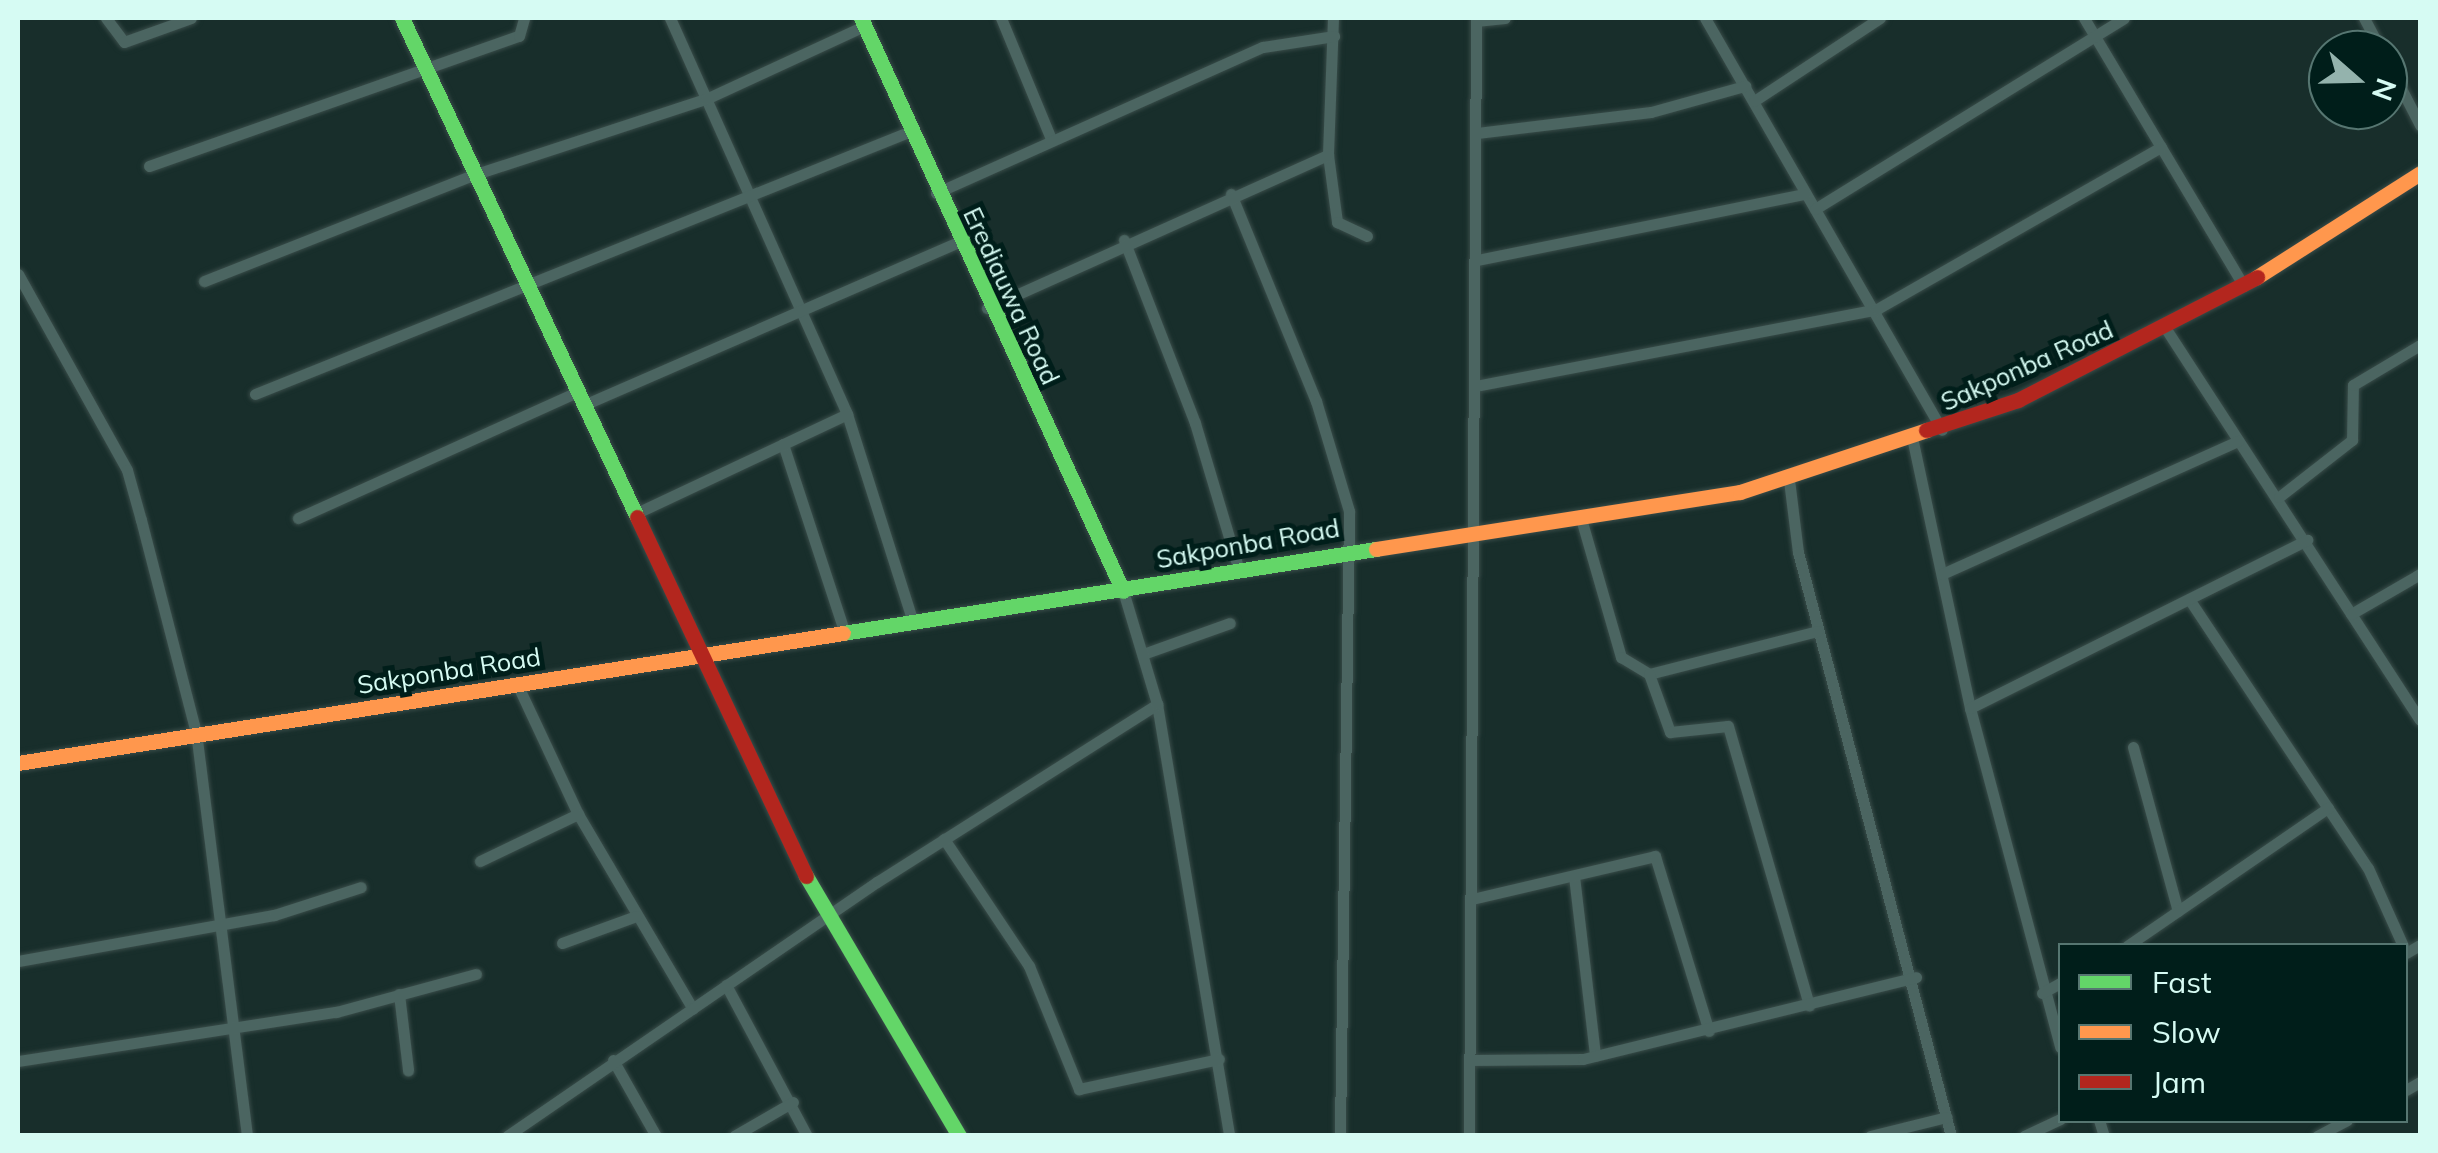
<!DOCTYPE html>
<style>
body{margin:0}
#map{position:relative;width:2438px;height:1153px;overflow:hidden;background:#182e2b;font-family:Mulish,sans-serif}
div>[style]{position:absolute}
.roads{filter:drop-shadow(0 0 2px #394c49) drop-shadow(0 0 2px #394c49)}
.street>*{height:11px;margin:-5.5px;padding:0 5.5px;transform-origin:5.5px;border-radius:5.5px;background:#4b6561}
.fast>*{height:15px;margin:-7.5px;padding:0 7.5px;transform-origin:7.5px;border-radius:7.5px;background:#63d668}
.slow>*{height:15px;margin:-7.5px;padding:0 7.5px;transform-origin:7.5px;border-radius:7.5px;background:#ff974d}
.jam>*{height:15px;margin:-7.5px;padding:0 7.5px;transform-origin:7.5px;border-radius:7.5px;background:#b3261e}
span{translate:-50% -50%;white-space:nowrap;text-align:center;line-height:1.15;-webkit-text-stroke:10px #001e1a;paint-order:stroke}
.street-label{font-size:25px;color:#d6fbf3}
.frame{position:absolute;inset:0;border:20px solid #d6fbf3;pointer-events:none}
.legend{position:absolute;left:2058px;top:943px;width:350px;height:180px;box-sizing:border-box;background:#001e1a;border:2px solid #567671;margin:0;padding:12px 18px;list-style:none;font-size:30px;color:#d6fbf3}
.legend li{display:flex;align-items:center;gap:20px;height:50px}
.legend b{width:50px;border:2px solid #567671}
.north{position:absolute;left:2308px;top:30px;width:100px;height:100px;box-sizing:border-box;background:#001e1a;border:2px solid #567671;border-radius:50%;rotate:110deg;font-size:28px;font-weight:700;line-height:40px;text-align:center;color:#d6fbf3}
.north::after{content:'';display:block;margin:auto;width:35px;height:45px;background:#94b3ad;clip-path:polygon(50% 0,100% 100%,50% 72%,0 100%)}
</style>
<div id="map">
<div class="roads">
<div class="street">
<i style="left:106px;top:18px;width:30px;rotate:53deg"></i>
<i style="left:124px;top:42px;width:71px;rotate:-19.7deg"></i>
<i style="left:670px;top:18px;width:434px;rotate:65.9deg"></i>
<i style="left:847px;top:414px;width:218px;rotate:72.4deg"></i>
<i style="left:1001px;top:18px;width:131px;rotate:67.5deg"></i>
<i style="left:1333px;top:18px;width:137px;rotate:92.1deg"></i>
<i style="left:1328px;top:155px;width:68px;rotate:82.3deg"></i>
<i style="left:1337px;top:222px;width:33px;rotate:25deg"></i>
<i style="left:1705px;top:18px;width:475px;rotate:60.1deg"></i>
<i style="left:2084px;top:18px;width:312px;rotate:59.2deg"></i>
<i style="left:2364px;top:18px;width:36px;rotate:62deg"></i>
<i style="left:1476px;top:21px;width:29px;rotate:-6deg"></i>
<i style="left:2388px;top:63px;width:70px;rotate:62.7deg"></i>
<i style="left:1754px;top:101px;width:151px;rotate:-33.4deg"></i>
<i style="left:1477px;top:133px;width:175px;rotate:-6.9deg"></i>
<i style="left:1651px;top:112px;width:98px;rotate:-15.5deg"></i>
<i style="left:149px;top:166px;width:392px;rotate:-19.4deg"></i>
<i style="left:519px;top:36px;width:19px;rotate:-74deg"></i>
<i style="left:936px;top:193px;width:358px;rotate:-24.1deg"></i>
<i style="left:1263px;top:47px;width:72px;rotate:-8.8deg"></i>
<i style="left:1231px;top:194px;width:224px;rotate:67.7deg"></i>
<i style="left:1316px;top:401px;width:115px;rotate:73.3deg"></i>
<i style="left:1349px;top:511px;width:625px;rotate:90.83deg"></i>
<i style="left:1815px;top:209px;width:363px;rotate:-31.7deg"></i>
<i style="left:1124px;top:240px;width:196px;rotate:68.8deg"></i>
<i style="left:1195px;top:423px;width:154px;rotate:73.4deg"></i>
<i style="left:1477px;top:260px;width:335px;rotate:-11.4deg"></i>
<i style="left:18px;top:274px;width:224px;rotate:60.9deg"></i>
<i style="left:127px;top:470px;width:52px;rotate:74.4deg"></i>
<i style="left:141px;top:520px;width:219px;rotate:75.5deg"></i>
<i style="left:196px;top:732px;width:407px;rotate:82.8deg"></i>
<i style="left:204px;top:281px;width:292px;rotate:-21.5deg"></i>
<i style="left:476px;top:174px;width:242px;rotate:-18.1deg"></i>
<i style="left:706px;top:99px;width:174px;rotate:-24.8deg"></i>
<i style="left:987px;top:308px;width:374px;rotate:-24.2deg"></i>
<i style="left:2166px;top:329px;width:466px;rotate:57deg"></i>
<i style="left:1480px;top:385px;width:404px;rotate:-10.8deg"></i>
<i style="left:1877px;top:309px;width:327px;rotate:-29.7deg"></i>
<i style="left:255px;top:394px;width:707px;rotate:-21.85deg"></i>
<i style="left:586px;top:404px;width:404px;rotate:-23.5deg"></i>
<i style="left:1913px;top:442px;width:272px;rotate:77.9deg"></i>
<i style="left:1970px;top:708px;width:351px;rotate:75.1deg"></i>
<i style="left:783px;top:444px;width:197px;rotate:71.9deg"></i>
<i style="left:1789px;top:480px;width:73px;rotate:82.9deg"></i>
<i style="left:1798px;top:552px;width:604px;rotate:75.32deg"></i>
<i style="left:2279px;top:497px;width:93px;rotate:-38deg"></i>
<i style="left:2352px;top:440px;width:55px;rotate:-89deg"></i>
<i style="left:2353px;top:385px;width:78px;rotate:-30.8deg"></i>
<i style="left:639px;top:512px;width:230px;rotate:-25.2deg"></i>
<i style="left:298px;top:518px;width:308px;rotate:-24.3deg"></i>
<i style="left:1582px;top:522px;width:141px;rotate:73.9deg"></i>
<i style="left:1621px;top:657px;width:33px;rotate:31deg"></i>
<i style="left:1649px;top:674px;width:174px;rotate:-14.3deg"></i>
<i style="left:1942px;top:574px;width:325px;rotate:-24.2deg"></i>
<i style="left:2189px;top:599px;width:323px;rotate:56.4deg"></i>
<i style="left:2368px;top:868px;width:85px;rotate:65.8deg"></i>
<i style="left:2351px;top:614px;width:80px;rotate:-30.1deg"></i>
<i style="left:1143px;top:654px;width:92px;rotate:-19.6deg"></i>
<i style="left:1649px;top:674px;width:62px;rotate:70.1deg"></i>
<i style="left:1670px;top:732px;width:58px;rotate:-5.9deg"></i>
<i style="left:1728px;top:726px;width:291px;rotate:73.8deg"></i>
<i style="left:518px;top:686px;width:141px;rotate:64.9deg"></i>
<i style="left:578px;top:814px;width:226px;rotate:59.5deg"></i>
<i style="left:1157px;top:704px;width:438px;rotate:80.5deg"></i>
<i style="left:1970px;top:708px;width:377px;rotate:-26.5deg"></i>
<i style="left:2133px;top:747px;width:170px;rotate:74.7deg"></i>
<i style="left:944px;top:839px;width:153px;rotate:56.2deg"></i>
<i style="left:1029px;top:966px;width:133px;rotate:67.9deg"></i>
<i style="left:1079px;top:1089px;width:143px;rotate:-12.1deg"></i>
<i style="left:480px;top:861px;width:109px;rotate:-25.6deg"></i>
<i style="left:1574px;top:876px;width:181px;rotate:83.3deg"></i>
<i style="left:1472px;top:899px;width:188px;rotate:-13.2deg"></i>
<i style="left:1655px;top:856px;width:183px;rotate:72.9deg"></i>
<i style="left:562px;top:943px;width:79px;rotate:-20deg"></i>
<i style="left:2127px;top:946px;width:244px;rotate:-34.5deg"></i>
<i style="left:2406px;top:953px;width:16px;rotate:-30deg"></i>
<i style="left:18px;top:961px;width:260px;rotate:-10.2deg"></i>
<i style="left:274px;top:915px;width:91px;rotate:-17.8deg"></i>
<i style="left:726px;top:985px;width:171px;rotate:61.8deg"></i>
<i style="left:2042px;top:993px;width:21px;rotate:-29deg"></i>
<i style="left:399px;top:994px;width:77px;rotate:83.2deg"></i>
<i style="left:613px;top:1060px;width:87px;rotate:60.5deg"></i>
<i style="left:1470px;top:1060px;width:113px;rotate:-0.5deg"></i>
<i style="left:1583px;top:1059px;width:343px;rotate:-13.8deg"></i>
<i style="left:18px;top:1061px;width:322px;rotate:-8.8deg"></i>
<i style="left:336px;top:1012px;width:145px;rotate:-15.2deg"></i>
<i style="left:2406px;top:1090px;width:16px;rotate:-30deg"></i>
<i style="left:2099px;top:1120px;width:17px;rotate:73deg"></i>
<i style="left:507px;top:1136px;width:449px;rotate:-34.5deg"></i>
<i style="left:877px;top:882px;width:332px;rotate:-32.4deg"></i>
<i style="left:1157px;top:704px;width:118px;rotate:-106.7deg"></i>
<i style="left:734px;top:1136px;width:68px;rotate:-30deg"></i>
<i style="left:1469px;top:1136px;width:1118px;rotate:-89.64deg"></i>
<i style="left:1870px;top:1136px;width:79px;rotate:-13.9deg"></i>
<i style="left:2024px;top:1136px;width:40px;rotate:-25deg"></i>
<i style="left:2317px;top:1136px;width:34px;rotate:-28deg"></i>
</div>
<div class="fast">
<i style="left:402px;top:18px;width:552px;rotate:64.78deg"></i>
<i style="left:861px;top:18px;width:630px;rotate:65.43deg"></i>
<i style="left:843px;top:633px;width:540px;rotate:-8.96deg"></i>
<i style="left:806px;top:876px;width:302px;rotate:59.5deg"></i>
</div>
<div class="slow">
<i style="left:2257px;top:277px;width:193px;rotate:-32.5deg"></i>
<i style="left:1376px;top:549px;width:368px;rotate:-8.9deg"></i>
<i style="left:1740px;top:492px;width:196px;rotate:-18.4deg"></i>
<i style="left:18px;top:763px;width:835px;rotate:-8.95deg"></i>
</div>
<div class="jam">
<i style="left:1926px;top:430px;width:97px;rotate:-18.1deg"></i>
<i style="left:2018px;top:400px;width:269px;rotate:-27.2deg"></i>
<i style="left:637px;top:517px;width:397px;rotate:64.8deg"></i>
</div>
</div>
<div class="street-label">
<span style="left:1011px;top:296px;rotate:65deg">Erediauwa Road</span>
<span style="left:2027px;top:366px;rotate:-24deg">Sakponba Road</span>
<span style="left:1248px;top:544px;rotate:-10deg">Sakponba Road</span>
<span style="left:449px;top:671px;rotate:-9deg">Sakponba Road</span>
</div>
<div class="frame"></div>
<ul class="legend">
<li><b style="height:12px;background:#63d668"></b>Fast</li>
<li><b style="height:12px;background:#ff974d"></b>Slow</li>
<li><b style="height:12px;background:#b3261e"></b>Jam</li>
</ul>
<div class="north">N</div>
</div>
